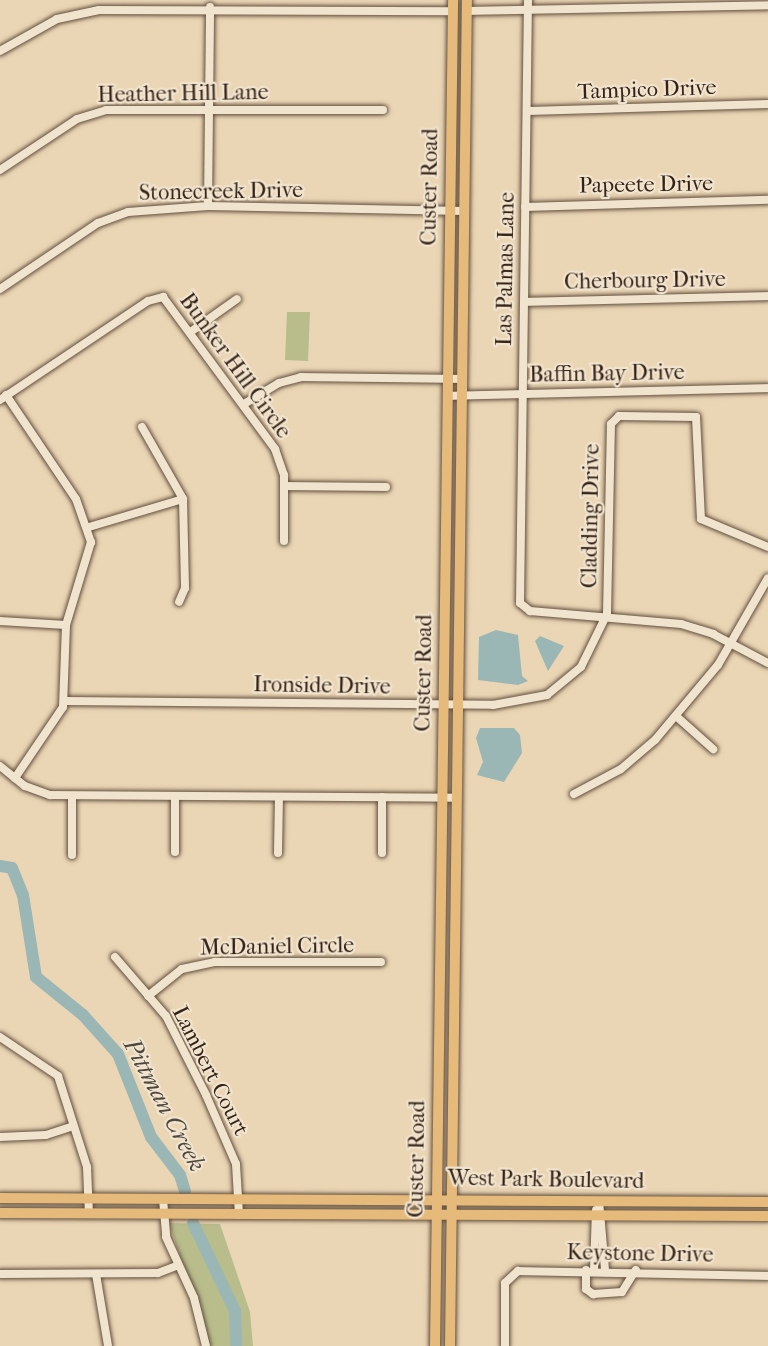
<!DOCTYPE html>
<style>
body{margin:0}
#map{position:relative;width:768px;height:1346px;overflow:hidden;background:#ead5b4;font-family:"IM FELL French Canon",serif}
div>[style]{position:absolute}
.green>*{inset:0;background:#b8bd8b}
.water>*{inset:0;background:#9ab7b5}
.river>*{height:12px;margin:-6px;padding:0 6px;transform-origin:6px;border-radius:6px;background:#9ab7b5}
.roads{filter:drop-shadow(0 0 2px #624f3e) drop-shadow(0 0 2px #624f3e)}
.minor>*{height:8px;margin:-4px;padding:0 4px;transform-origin:4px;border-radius:4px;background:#f1e4ce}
.major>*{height:10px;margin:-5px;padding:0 5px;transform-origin:5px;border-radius:5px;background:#e5ba7a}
span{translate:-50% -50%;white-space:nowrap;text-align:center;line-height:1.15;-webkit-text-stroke:4.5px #f1e4ce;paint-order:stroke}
.street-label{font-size:22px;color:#352217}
.water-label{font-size:24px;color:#4e473e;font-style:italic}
</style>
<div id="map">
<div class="green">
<i style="clip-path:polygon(287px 312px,310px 312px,308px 361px,285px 360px)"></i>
<i style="clip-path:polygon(169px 1223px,220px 1224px,250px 1312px,253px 1346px,210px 1346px)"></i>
</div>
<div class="water">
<i style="clip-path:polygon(496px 630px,518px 635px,522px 676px,528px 681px,518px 685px,478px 680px,479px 637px)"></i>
<i style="clip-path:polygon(540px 636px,564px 646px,548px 671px,535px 641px)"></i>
<i style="clip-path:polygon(480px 728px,514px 728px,520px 735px,522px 753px,504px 782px,477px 775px,483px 762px,476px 738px)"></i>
</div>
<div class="river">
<i style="left:0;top:866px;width:12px;rotate:9deg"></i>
<i style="left:12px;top:868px;width:29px;rotate:68deg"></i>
<i style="left:23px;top:895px;width:83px;rotate:81deg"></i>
<i style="left:36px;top:977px;width:60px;rotate:39deg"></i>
<i style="left:83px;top:1015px;width:52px;rotate:48.1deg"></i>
<i style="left:118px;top:1054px;width:89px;rotate:68.3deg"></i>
<i style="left:151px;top:1137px;width:48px;rotate:52.7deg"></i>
<i style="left:180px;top:1175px;width:17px;rotate:73deg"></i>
<i style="left:193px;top:1223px;width:98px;rotate:64.5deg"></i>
<i style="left:235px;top:1311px;width:35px;rotate:88deg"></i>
</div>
<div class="roads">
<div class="minor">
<i style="left:528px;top:0;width:603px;rotate:90.76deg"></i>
<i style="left:520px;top:603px;width:13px;rotate:39deg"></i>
<i style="left:530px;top:611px;width:152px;rotate:4.9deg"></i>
<i style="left:681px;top:624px;width:34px;rotate:17deg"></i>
<i style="left:713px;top:634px;width:62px;rotate:27.8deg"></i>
<i style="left:467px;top:11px;width:301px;rotate:-1.1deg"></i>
<i style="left:0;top:51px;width:65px;rotate:-29.3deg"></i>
<i style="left:57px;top:19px;width:43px;rotate:-12.1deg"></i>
<i style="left:99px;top:10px;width:354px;rotate:0.2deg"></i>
<i style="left:528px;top:111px;width:240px;rotate:-1.7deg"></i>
<i style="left:0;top:170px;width:92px;rotate:-33.5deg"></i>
<i style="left:77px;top:119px;width:30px;rotate:-17deg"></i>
<i style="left:106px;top:110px;width:277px"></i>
<i style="left:208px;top:206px;width:199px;rotate:-89.4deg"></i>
<i style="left:525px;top:207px;width:243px;rotate:-1.7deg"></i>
<i style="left:0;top:289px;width:118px;rotate:-34deg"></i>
<i style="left:98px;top:223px;width:32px;rotate:-20deg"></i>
<i style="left:128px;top:212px;width:80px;rotate:-4.3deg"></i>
<i style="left:208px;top:206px;width:256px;rotate:1.1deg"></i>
<i style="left:524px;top:302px;width:244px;rotate:-1.4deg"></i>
<i style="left:192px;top:331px;width:55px;rotate:-35.4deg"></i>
<i style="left:6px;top:395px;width:125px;rotate:56.1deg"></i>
<i style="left:76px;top:499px;width:46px;rotate:70.8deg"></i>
<i style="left:91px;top:542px;width:87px;rotate:106.8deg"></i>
<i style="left:66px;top:625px;width:82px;rotate:92.1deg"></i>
<i style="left:63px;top:707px;width:86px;rotate:124.1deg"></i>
<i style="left:447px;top:396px;width:321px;rotate:-1.4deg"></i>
<i style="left:0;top:400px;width:178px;rotate:-33.8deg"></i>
<i style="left:148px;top:301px;width:16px;rotate:-15deg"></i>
<i style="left:163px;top:297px;width:189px;rotate:53.6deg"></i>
<i style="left:275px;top:449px;width:28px;rotate:71deg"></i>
<i style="left:284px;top:475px;width:66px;rotate:90deg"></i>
<i style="left:244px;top:404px;width:41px;rotate:-31deg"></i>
<i style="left:279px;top:383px;width:23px;rotate:-15deg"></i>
<i style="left:301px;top:377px;width:161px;rotate:0.7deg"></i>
<i style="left:142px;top:427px;width:83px;rotate:60.3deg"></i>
<i style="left:183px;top:499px;width:89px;rotate:88.7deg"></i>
<i style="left:185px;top:588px;width:15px;rotate:113deg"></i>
<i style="left:284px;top:486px;width:102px;rotate:0.6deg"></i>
<i style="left:89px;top:527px;width:98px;rotate:-16.6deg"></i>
<i style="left:0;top:621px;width:66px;rotate:3.5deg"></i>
<i style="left:64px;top:701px;width:429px;rotate:0.5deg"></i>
<i style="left:493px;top:705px;width:55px;rotate:-10.5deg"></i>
<i style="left:547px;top:695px;width:44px;rotate:-39.5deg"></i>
<i style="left:581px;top:667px;width:59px;rotate:-63.9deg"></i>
<i style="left:607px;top:614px;width:190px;rotate:-88.8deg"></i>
<i style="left:611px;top:424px;width:11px;rotate:-45deg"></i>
<i style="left:619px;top:416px;width:77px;rotate:0.7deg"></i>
<i style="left:696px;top:417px;width:102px;rotate:87.2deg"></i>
<i style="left:701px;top:519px;width:73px;rotate:22.7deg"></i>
<i style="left:676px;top:716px;width:50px;rotate:41.7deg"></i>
<i style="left:0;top:766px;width:32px;rotate:39deg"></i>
<i style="left:25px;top:786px;width:27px;rotate:20deg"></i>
<i style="left:50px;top:795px;width:407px;rotate:0.4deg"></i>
<i style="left:574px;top:794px;width:53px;rotate:-28deg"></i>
<i style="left:621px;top:769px;width:45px;rotate:-40.5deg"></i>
<i style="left:655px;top:740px;width:98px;rotate:-50deg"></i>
<i style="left:718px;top:665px;width:100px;rotate:-60.1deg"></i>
<i style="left:382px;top:797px;width:56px;rotate:90deg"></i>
<i style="left:175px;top:852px;width:55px;rotate:-90deg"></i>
<i style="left:278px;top:853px;width:56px;rotate:-89deg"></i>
<i style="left:72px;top:855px;width:59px;rotate:-90deg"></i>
<i style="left:115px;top:957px;width:78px;rotate:49.2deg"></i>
<i style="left:166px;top:1016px;width:89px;rotate:63.1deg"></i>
<i style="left:206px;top:1095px;width:75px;rotate:66.5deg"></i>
<i style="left:236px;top:1164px;width:51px;rotate:86.6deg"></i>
<i style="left:148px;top:996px;width:43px;rotate:-38.5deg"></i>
<i style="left:182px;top:969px;width:34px;rotate:-12deg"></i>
<i style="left:215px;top:962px;width:166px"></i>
<i style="left:0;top:1037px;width:70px;rotate:33.9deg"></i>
<i style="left:58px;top:1076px;width:96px;rotate:72.3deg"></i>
<i style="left:87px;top:1167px;width:47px;rotate:87.6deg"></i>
<i style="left:0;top:1137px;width:46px;rotate:-2.5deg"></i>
<i style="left:46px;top:1135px;width:29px;rotate:-18deg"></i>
<i style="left:163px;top:1199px;width:38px;rotate:85deg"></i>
<i style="left:166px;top:1237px;width:67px;rotate:65.3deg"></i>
<i style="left:194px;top:1298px;width:49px;rotate:76deg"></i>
<i style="left:599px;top:1201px;width:69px;rotate:85deg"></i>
<i style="left:586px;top:1270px;width:19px;rotate:90deg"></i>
<i style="left:586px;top:1289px;width:9px;rotate:36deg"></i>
<i style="left:593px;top:1294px;width:29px;rotate:-4deg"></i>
<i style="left:622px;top:1292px;width:26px;rotate:-58deg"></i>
<i style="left:594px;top:1270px;width:60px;rotate:-88.1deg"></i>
<i style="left:0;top:1274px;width:158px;rotate:-0.4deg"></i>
<i style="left:158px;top:1273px;width:22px;rotate:-21deg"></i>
<i style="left:96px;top:1274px;width:73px;rotate:80.5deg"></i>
<i style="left:505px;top:1346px;width:63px;rotate:-90deg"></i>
<i style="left:505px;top:1283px;width:18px;rotate:-43deg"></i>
<i style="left:518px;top:1271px;width:250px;rotate:1.1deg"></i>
</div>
<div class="major">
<i style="left:0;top:1198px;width:768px;rotate:0.3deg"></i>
<i style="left:0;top:1213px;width:768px;rotate:0.22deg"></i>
<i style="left:435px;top:1346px;width:1346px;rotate:-89.23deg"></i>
<i style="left:450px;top:1346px;width:1346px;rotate:-89.28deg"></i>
</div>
</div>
<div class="street-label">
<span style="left:647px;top:90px;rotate:-2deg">Tampico Drive</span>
<span style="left:183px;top:94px;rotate:-1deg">Heather Hill Lane</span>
<span style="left:646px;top:185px;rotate:-1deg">Papeete Drive</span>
<span style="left:430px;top:187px;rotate:-89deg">Custer Road</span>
<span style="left:221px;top:192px;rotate:-1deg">Stonecreek Drive</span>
<span style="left:506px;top:269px;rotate:-89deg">Las Palmas Lane</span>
<span style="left:645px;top:281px;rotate:-1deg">Cherbourg Drive</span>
<span style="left:235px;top:366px;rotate:54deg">Bunker Hill Circle</span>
<span style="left:607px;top:374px;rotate:-1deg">Baffin Bay Drive</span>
<span style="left:591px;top:516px;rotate:-89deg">Cladding Drive</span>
<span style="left:424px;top:673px;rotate:-89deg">Custer Road</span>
<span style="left:322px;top:686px;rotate:1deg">Ironside Drive</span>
<span style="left:277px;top:947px;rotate:-1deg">McDaniel Circle</span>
<span style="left:210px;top:1071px;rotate:63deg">Lambert Court</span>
<span style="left:417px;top:1159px;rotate:-89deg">Custer Road</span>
<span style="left:546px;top:1180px;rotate:1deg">West Park Boulevard</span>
<span style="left:640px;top:1254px;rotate:1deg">Keystone Drive</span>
</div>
<div class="water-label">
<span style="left:164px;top:1105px;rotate:62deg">Pittman Creek</span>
</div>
</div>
